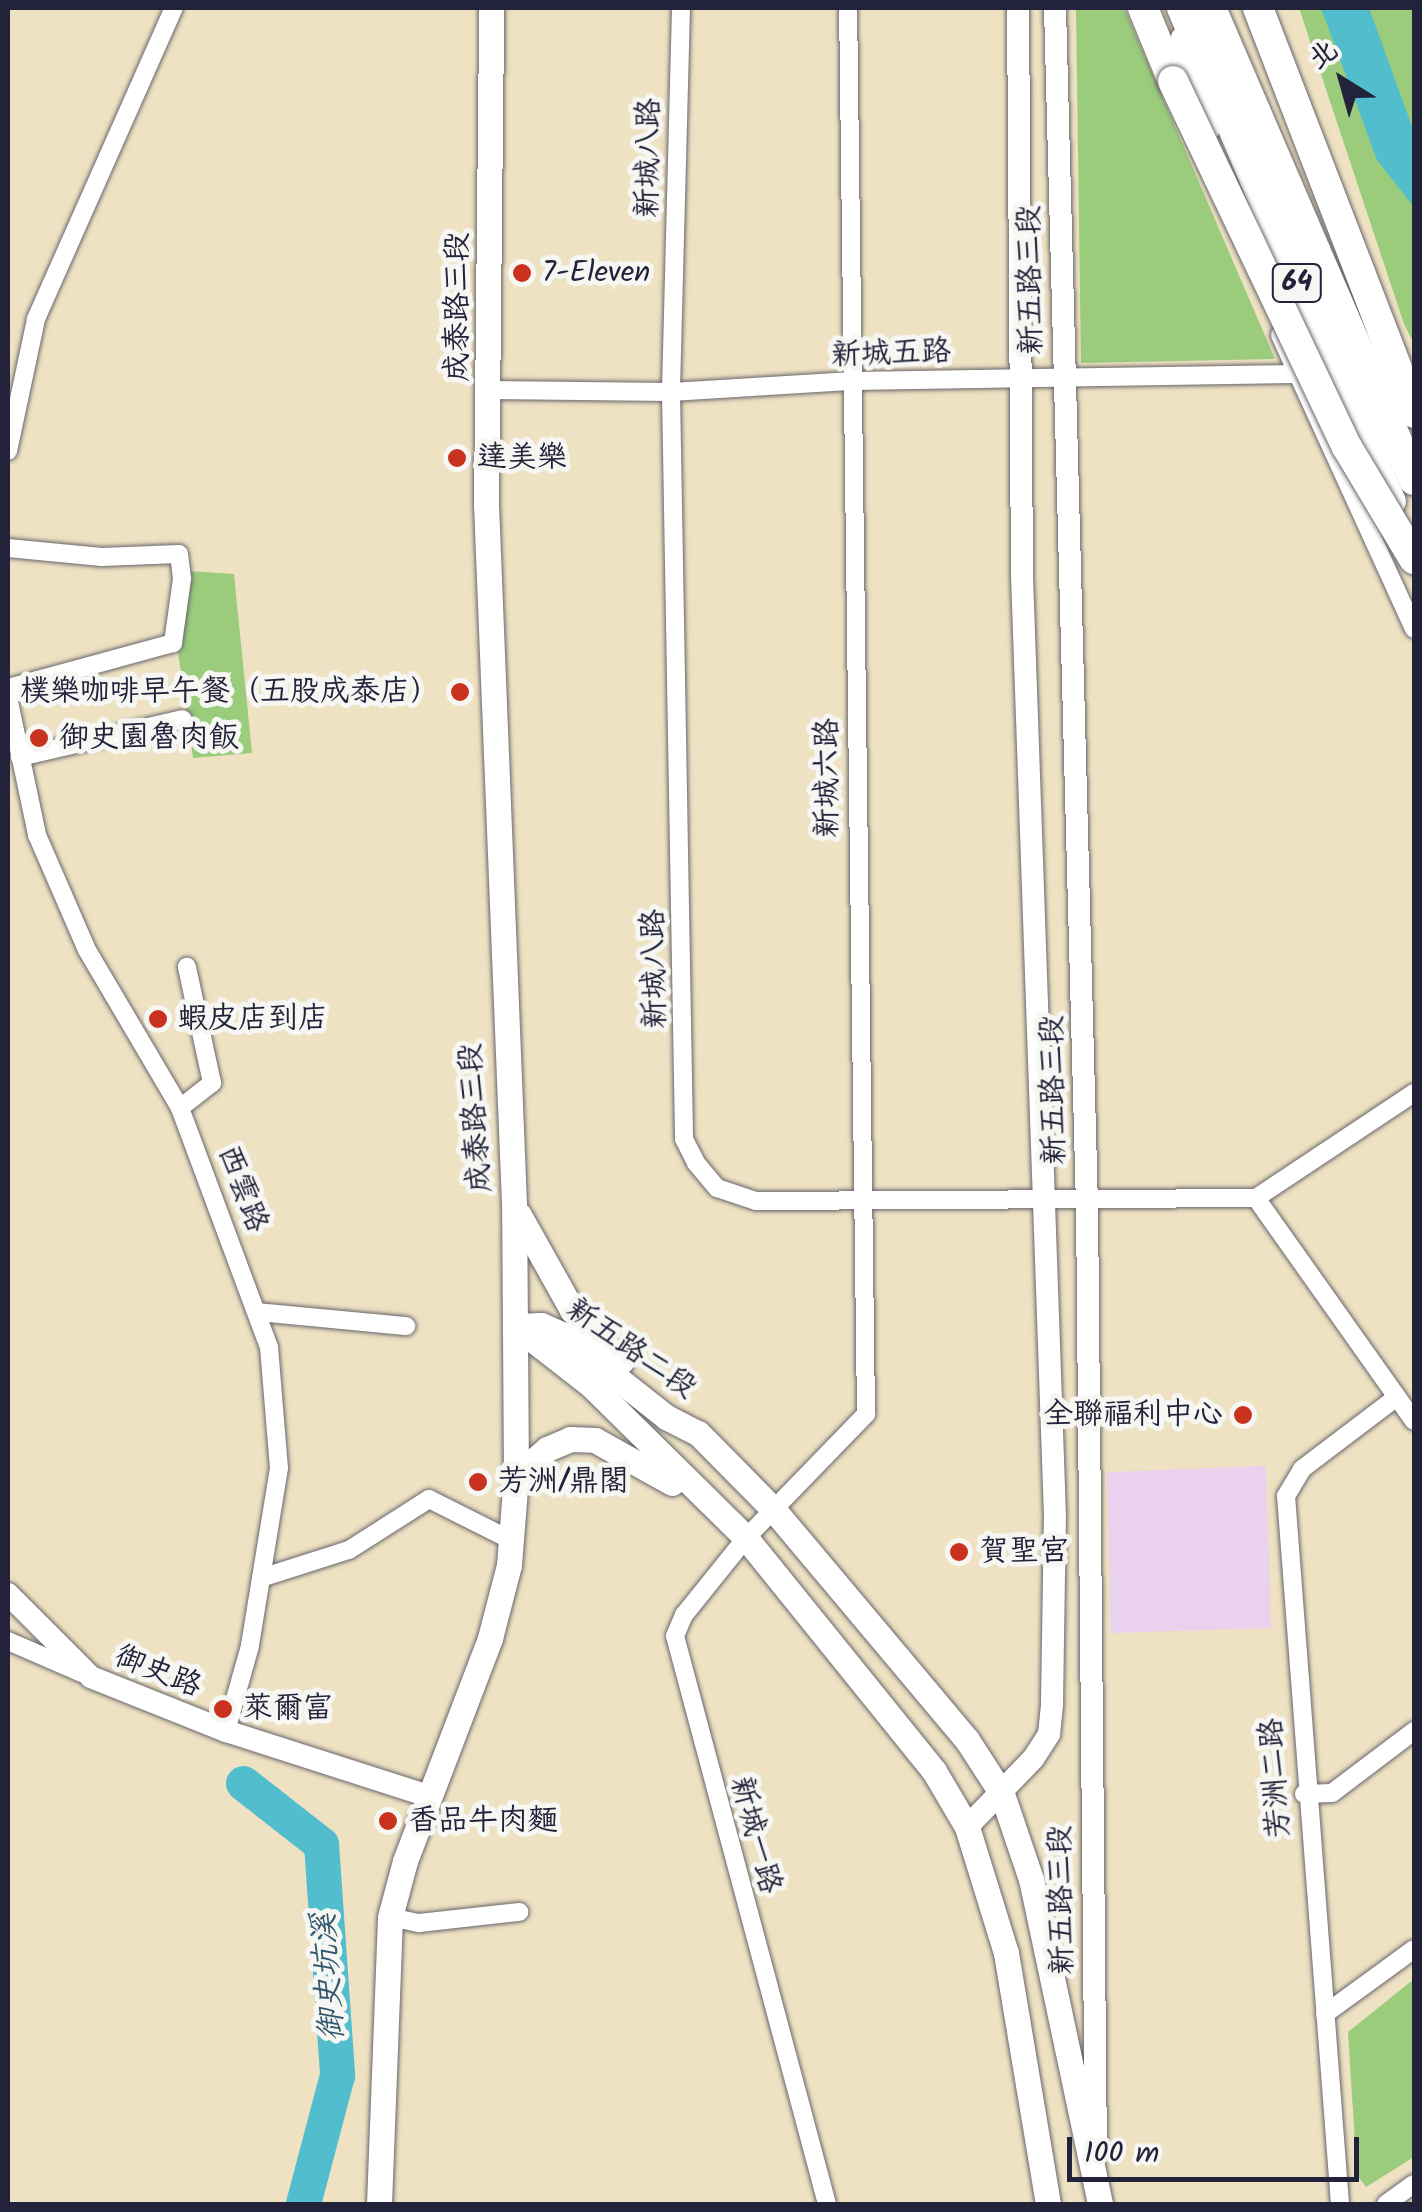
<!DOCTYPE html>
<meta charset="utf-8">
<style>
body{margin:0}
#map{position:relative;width:1422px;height:2212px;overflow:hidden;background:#eee2c3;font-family:Kalam,"LXGW WenKai TC",sans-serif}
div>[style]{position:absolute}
.built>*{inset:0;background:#ead1ed}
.green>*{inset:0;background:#9acc7c}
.water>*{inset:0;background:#52bdcd}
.river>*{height:35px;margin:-17.5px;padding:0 17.5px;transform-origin:17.5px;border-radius:17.5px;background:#52bdcd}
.roads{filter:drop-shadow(0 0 2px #69656b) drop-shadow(0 0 2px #69656b)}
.minor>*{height:18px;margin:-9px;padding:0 9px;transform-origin:9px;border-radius:9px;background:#fff}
.tertiary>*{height:22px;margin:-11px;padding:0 11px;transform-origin:11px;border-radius:11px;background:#fff}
.secondary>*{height:25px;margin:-12.5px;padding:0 12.5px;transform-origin:12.5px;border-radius:12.5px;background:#fff}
.trunk>*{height:30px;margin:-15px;padding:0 15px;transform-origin:15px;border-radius:15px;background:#fff}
.bridges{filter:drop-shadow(0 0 2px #69656b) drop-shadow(0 0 2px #69656b)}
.trunk-bridge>*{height:30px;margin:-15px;padding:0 15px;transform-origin:15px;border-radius:15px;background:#fff}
.dots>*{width:28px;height:28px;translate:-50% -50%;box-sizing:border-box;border:5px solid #f6f6f2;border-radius:50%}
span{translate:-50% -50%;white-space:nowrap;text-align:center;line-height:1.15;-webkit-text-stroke:10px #f6f6f2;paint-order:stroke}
.shield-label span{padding:2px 8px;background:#f6f6f2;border:2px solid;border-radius:8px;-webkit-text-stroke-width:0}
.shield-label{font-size:28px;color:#22223b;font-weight:700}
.street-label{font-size:30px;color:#22223b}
.poi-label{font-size:30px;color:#22223b}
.left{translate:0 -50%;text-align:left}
.right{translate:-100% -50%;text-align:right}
.water-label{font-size:32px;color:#33586e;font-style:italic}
.frame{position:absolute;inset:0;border:10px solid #22223b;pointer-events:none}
.north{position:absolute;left:1292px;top:30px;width:100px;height:100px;-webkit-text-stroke:8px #f6f6f2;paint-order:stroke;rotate:323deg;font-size:28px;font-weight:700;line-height:40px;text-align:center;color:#22223b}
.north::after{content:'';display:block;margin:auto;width:35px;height:45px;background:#22223b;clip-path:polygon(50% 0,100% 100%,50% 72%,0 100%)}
.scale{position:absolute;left:1067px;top:2137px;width:292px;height:45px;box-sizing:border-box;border:5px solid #22223b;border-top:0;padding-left:12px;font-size:30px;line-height:35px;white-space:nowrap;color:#22223b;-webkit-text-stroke:8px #f6f6f2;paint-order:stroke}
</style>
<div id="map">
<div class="built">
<i style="clip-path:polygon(1266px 1466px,1271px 1628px,1111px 1633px,1107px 1472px)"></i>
</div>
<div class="green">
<i style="clip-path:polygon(1076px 8px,1124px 8px,1275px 359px,1081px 363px)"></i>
<i style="clip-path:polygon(1299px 8px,1414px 8px,1414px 344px,1404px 324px)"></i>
<i style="clip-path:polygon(188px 571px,234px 574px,252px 753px,193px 758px,177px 645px)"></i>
<i style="clip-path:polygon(1414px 1979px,1414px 2157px,1366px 2187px,1357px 2175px,1348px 2032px)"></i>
</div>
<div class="water">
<i style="clip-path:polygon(1321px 8px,1369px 8px,1414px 132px,1414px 207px,1377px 160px)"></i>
</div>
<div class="river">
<i style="left:243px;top:1783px;width:99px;rotate:38deg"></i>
<i style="left:321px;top:1844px;width:232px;rotate:86deg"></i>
<i style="left:337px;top:2075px;width:133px;rotate:104.8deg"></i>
</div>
<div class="roads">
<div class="minor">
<i style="left:681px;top:8px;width:384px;rotate:91.5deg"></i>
<i style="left:671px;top:392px;width:747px;rotate:89deg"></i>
<i style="left:684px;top:1139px;width:27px;rotate:63deg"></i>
<i style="left:696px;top:1163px;width:33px;rotate:50deg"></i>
<i style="left:717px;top:1188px;width:41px;rotate:18.4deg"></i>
<i style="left:756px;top:1201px;width:500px;rotate:-0.34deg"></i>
<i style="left:1256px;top:1198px;width:190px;rotate:-33.6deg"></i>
<i style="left:1180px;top:37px;width:99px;rotate:72.3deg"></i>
<i style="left:1280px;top:335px;width:323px;rotate:65.5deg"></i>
<i style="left:490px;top:390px;width:181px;rotate:0.6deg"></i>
<i style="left:671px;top:392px;width:182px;rotate:-3.5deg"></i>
<i style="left:853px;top:381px;width:441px;rotate:-0.9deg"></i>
<i style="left:8px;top:451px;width:135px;rotate:-78deg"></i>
<i style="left:36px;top:319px;width:340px;rotate:-66.1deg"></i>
<i style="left:8px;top:548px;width:94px;rotate:5.5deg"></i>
<i style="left:102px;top:557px;width:77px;rotate:-2.2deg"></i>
<i style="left:179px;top:554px;width:25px;rotate:83deg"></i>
<i style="left:182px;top:579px;width:65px;rotate:98deg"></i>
<i style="left:173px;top:643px;width:171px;rotate:164.7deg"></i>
<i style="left:8px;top:697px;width:141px;rotate:78.1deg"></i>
<i style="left:37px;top:835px;width:125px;rotate:66.5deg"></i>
<i style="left:87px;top:950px;width:183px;rotate:59.5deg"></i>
<i style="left:180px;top:1108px;width:255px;rotate:69.6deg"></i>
<i style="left:269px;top:1347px;width:121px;rotate:85.3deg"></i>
<i style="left:279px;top:1468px;width:180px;rotate:99.3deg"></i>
<i style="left:250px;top:1646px;width:88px;rotate:105.8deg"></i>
<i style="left:20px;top:757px;width:167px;rotate:-13.1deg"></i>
<i style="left:180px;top:1108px;width:41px;rotate:-38deg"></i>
<i style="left:212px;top:1083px;width:119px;rotate:-102.2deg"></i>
<i style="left:1256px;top:1198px;width:273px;rotate:54.7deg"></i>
<i style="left:257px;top:1312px;width:150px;rotate:5.4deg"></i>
<i style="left:261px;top:1578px;width:92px;rotate:-17.7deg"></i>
<i style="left:349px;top:1550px;width:95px;rotate:-32.5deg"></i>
<i style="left:429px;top:1499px;width:92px;rotate:26.6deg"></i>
<i style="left:8px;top:1641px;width:81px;rotate:23.4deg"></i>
<i style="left:1304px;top:1794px;width:28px;rotate:-2deg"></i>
<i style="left:1332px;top:1793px;width:103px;rotate:-37.1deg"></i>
<i style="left:390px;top:1917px;width:30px;rotate:12deg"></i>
<i style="left:419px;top:1923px;width:101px;rotate:-6.3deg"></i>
<i style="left:1325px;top:2014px;width:110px;rotate:-36.1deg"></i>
<i style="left:827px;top:2204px;width:588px;rotate:-104.98deg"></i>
<i style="left:675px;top:1636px;width:23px;rotate:-67deg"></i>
<i style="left:684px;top:1615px;width:99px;rotate:-51.2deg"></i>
<i style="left:746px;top:1538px;width:173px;rotate:-45.9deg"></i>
<i style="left:866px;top:1414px;width:1406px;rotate:-90.73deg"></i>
<i style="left:1340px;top:2204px;width:710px;rotate:-94.36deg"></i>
<i style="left:1286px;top:1496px;width:31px;rotate:-59deg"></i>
<i style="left:1302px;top:1469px;width:119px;rotate:-37.2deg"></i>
<i style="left:1386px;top:2204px;width:34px;rotate:-36deg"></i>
</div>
<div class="tertiary">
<i style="left:1055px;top:8px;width:1195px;rotate:88.47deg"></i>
<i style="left:1087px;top:1203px;width:950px;rotate:89.46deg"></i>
<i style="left:8px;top:1594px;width:117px;rotate:45deg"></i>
<i style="left:91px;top:1677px;width:145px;rotate:21.8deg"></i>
<i style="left:226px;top:1731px;width:213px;rotate:17.8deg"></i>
<i style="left:967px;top:1827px;width:95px;rotate:-45.9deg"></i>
<i style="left:1033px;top:1759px;width:30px;rotate:-57deg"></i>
<i style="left:1049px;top:1734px;width:31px;rotate:-84deg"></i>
<i style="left:1052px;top:1703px;width:187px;rotate:-89.1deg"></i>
<i style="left:1055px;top:1516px;width:942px;rotate:-92.01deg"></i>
<i style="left:1022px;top:575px;width:567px;rotate:-90.4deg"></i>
</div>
<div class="secondary">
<i style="left:519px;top:1215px;width:109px;rotate:60.8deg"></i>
<i style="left:572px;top:1310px;width:71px;rotate:46.1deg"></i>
<i style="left:515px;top:1326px;width:26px;rotate:-2deg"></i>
<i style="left:541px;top:1325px;width:22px;rotate:24deg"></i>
<i style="left:561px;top:1334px;width:134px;rotate:38.3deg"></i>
<i style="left:666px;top:1417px;width:36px;rotate:27deg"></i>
<i style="left:698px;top:1433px;width:108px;rotate:45.4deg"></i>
<i style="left:774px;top:1510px;width:300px;rotate:50deg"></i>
<i style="left:967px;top:1740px;width:64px;rotate:57.1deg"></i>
<i style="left:1002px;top:1794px;width:90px;rotate:71.2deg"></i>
<i style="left:1031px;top:1879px;width:332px;rotate:78deg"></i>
<i style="left:515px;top:1326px;width:98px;rotate:37.9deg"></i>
<i style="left:592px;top:1386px;width:216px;rotate:44.6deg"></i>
<i style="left:746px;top:1538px;width:299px;rotate:51.1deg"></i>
<i style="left:934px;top:1771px;width:65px;rotate:59.5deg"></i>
<i style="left:967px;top:1827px;width:132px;rotate:72.8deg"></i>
<i style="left:1006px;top:1953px;width:254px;rotate:80.5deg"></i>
<i style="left:516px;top:1476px;width:41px;rotate:-41.1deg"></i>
<i style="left:547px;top:1449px;width:25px;rotate:-23deg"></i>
<i style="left:570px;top:1439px;width:25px;rotate:2deg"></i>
<i style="left:595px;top:1440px;width:88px;rotate:29.2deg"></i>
<i style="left:379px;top:2204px;width:287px;rotate:-87.8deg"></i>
<i style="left:390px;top:1917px;width:58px;rotate:-75deg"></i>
<i style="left:405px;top:1861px;width:239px;rotate:-69.1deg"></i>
<i style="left:490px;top:1638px;width:75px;rotate:-75.4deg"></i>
<i style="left:509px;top:1565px;width:89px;rotate:-85.5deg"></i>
<i style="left:516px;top:1476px;width:272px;rotate:-90.4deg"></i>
<i style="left:514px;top:1204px;width:701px;rotate:-92.29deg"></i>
<i style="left:486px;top:504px;width:496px;rotate:-89.4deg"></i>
</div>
<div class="trunk">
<i style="left:1143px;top:8px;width:79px;rotate:67.7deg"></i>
<i style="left:1182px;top:8px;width:536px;rotate:67.07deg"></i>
<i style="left:1211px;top:8px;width:514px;rotate:66.73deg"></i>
<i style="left:1258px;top:8px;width:434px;rotate:68.9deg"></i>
</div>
</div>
<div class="bridges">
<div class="trunk-bridge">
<i style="left:1173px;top:81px;width:405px;rotate:64.6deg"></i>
<i style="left:1347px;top:447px;width:131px;rotate:59.1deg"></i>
</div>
</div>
<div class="dots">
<i style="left:522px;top:273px;background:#c8321e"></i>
<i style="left:457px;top:458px;background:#c8321e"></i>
<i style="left:460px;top:692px;background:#c8321e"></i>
<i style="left:39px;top:738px;background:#c8321e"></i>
<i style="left:158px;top:1019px;background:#c8321e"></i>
<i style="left:1243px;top:1415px;background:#c8321e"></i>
<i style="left:478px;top:1482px;background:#c8321e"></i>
<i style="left:959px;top:1552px;background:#c8321e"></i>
<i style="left:223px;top:1709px;background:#c8321e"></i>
<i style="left:388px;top:1821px;background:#c8321e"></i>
</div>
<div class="shield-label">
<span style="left:1297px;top:283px">64</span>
</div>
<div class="street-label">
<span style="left:649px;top:158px;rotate:-89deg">新城八路</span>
<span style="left:1031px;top:280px;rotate:-91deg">新五路三段</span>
<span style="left:458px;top:307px;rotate:-90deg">成泰路三段</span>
<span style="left:891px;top:354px;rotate:-2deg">新城五路</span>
<span style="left:828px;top:778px;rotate:-90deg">新城六路</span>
<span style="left:655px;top:969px;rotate:-91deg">新城八路</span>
<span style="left:1054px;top:1090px;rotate:-91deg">新五路三段</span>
<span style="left:476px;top:1118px;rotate:-94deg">成泰路三段</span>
<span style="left:242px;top:1189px;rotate:69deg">西雲路</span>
<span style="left:631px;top:1349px;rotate:35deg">新五路二段</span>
<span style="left:158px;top:1672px;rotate:22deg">御史路</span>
<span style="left:1276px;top:1778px;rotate:-94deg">芳洲二路</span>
<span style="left:755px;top:1835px;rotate:75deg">新城一路</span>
<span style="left:1062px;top:1900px;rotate:-91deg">新五路三段</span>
</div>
<div class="poi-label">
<span class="left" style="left:542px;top:273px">7-Eleven</span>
<span class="left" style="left:477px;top:458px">達美樂</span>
<span class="right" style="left:440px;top:692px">樸樂咖啡早午餐（五股成泰店）</span>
<span class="left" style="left:59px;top:738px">御史園魯肉飯</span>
<span class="left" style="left:178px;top:1019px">蝦皮店到店</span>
<span class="right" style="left:1223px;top:1415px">全聯福利中心</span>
<span class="left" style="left:498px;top:1482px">芳洲/鼎閣</span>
<span class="left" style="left:979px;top:1552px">賀聖宮</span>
<span class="left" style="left:243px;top:1709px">萊爾富</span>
<span class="left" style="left:408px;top:1821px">香品牛肉麵</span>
</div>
<div class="water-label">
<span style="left:330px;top:1977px;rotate:-94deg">御史坑溪</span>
</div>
<div class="frame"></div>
<div class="north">北</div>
<div class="scale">100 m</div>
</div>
